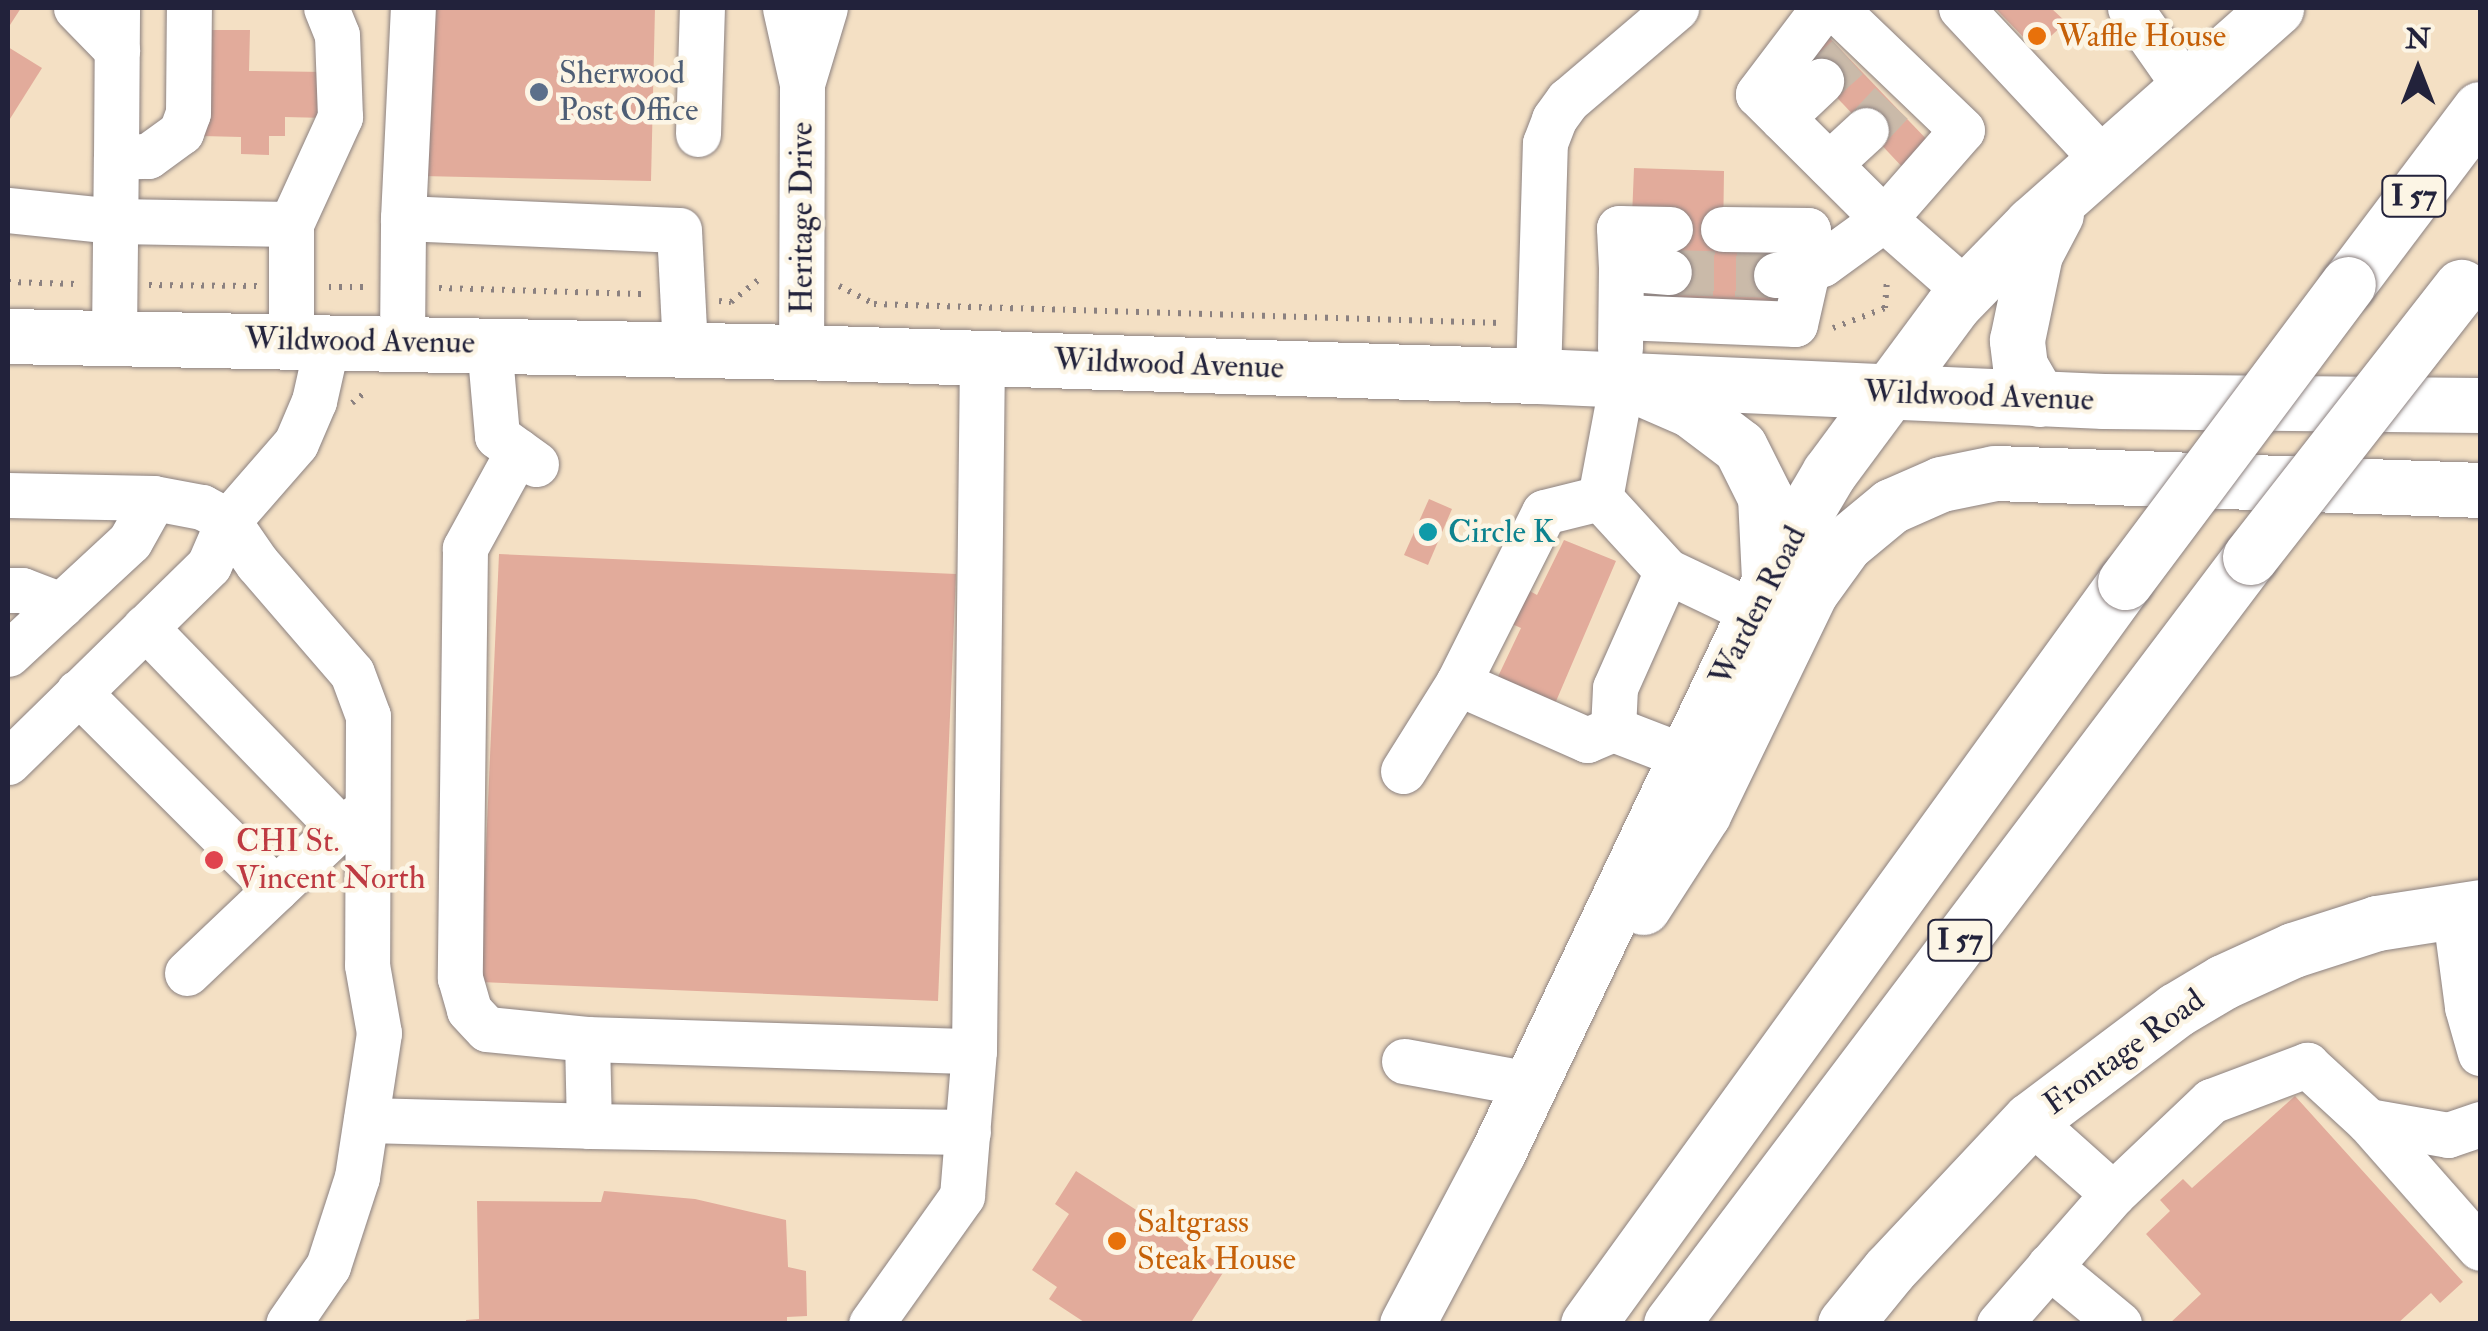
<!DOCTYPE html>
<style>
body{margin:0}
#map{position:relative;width:2488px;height:1331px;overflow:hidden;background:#f4e0c4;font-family:"IM FELL Double Pica",serif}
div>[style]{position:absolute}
.building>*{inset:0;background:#e2ab9b}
.minor-tunnel>*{height:45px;margin-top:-22.5px;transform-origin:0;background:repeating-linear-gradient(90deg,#cabaa9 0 45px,transparent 0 67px)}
.path>*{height:6px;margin-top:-3px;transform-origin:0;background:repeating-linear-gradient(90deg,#8b8180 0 2.5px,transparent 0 10.5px)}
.roads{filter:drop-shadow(0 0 2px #8b8180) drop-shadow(0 0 2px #8b8180)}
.minor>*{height:45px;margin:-22.5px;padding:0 22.5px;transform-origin:22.5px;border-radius:22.5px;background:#fff}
.major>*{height:55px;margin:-27.5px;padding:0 27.5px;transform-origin:27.5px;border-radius:27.5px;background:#fff}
.highway>*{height:55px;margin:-27.5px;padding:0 27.5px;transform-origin:27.5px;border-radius:27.5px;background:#fff}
.bridges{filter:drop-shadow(0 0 2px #8b8180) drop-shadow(0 0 2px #8b8180)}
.highway-bridge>*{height:55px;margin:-27.5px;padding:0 27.5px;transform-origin:27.5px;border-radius:27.5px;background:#fff}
.dots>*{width:28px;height:28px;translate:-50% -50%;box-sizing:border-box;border:5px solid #fcf5e5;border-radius:50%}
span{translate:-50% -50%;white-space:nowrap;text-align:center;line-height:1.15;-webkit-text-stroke:9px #fcf5e5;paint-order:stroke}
.shield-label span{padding:2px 8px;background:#fcf5e5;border:2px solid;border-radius:8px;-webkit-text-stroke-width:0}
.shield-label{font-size:30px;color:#22223b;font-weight:700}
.food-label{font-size:32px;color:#c56008}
.left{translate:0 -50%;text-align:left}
.service-label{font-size:32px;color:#4e5e75}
.street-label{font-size:32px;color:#22223b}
.culture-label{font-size:32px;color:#0d838f}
.health-label{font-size:32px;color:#be3a42}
.frame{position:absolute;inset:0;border:10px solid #22223b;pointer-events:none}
.north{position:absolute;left:2368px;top:20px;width:100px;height:100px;-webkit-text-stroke:8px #fcf5e5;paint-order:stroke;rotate:0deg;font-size:28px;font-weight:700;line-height:40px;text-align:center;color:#22223b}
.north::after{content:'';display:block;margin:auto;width:35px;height:45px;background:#22223b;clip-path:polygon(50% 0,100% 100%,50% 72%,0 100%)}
</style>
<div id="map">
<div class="building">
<i style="clip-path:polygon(8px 8px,21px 8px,8px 28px)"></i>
<i style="clip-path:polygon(427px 8px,655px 8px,651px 181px,422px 176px)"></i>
<i style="clip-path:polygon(1995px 8px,2051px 8px,2066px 22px,2036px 50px)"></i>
<i style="clip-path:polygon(1821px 29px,1933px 146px,1906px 171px,1795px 53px)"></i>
<i style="clip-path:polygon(203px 30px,250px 30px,249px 71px,326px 72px,326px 118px,285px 117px,285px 136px,269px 136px,269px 155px,241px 154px,241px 137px,202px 136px)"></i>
<i style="clip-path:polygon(8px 47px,42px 68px,8px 122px)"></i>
<i style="clip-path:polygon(1634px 168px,1724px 171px,1723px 240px,1777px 242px,1775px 317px,1668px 314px,1670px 218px,1632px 217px)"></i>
<i style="clip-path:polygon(1429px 499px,1452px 509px,1428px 565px,1404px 555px)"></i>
<i style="clip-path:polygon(1564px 540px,1616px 561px,1551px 713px,1494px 685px,1521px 628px,1512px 624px,1528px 590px,1537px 595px)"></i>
<i style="clip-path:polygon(499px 554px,956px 574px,938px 1001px,480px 982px)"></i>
<i style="clip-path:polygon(2295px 1096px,2463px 1282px,2440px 1303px,2431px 1293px,2397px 1324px,2169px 1324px,2201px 1294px,2146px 1234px,2170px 1211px,2160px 1200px,2183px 1179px,2192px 1188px)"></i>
<i style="clip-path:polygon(1076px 1171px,1226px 1268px,1190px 1324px,1087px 1324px,1049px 1299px,1057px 1287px,1032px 1270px,1069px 1214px,1055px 1204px)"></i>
<i style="clip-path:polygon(604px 1191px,695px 1199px,786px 1220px,788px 1267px,806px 1271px,807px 1316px,787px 1317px,787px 1324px,466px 1324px,466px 1320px,479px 1319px,477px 1201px,601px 1202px)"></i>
</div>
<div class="minor-tunnel">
<i style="left:1821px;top:81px;width:36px;rotate:-42deg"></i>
<i style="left:1866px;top:130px;width:37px;rotate:-47deg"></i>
<i style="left:1669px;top:272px;width:107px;rotate:1.6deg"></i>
</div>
<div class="path">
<i style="left:8px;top:282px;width:69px;rotate:1.7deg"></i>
<i style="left:149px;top:285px;width:108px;rotate:0.5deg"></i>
<i style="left:839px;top:286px;width:39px;rotate:27deg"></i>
<i style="left:874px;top:304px;width:627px;rotate:1.74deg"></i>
<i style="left:329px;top:287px;width:38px"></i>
<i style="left:439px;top:288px;width:208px;rotate:1.7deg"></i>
<i style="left:719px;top:301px;width:12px;rotate:5deg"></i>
<i style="left:731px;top:302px;width:36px;rotate:-39deg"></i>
<i style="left:1833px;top:328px;width:56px;rotate:-21deg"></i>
<i style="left:1885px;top:308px;width:28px;rotate:-86deg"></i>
<i style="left:352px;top:403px;width:19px;rotate:-39deg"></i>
</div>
<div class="roads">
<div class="minor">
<i style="left:76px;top:8px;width:59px;rotate:45.7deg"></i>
<i style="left:785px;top:8px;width:78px;rotate:77.4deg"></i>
<i style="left:802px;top:84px;width:268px;rotate:90.2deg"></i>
<i style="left:1823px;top:8px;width:108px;rotate:127.1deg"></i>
<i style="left:1758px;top:94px;width:177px;rotate:44.8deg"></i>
<i style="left:1884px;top:219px;width:109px;rotate:41.3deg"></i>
<i style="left:1961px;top:8px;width:209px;rotate:46.9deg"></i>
<i style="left:2130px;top:8px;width:98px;rotate:55deg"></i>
<i style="left:802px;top:84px;width:79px;rotate:-73.2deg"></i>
<i style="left:1782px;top:118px;width:54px;rotate:-43.5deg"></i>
<i style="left:698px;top:134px;width:126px;rotate:-88.2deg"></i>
<i style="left:116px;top:157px;width:149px;rotate:-89.6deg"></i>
<i style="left:1829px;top:164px;width:50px;rotate:-42.6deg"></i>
<i style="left:8px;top:210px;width:107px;rotate:5.9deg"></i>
<i style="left:114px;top:221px;width:177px;rotate:1deg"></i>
<i style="left:291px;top:224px;width:115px;rotate:90deg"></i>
<i style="left:403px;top:218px;width:210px;rotate:-87.3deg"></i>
<i style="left:291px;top:224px;width:118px;rotate:-65.4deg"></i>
<i style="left:340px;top:117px;width:82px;rotate:-92.1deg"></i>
<i style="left:337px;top:35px;width:29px;rotate:-112deg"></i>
<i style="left:1621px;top:268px;width:40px;rotate:-92.9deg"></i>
<i style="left:1619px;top:228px;width:51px;rotate:1.1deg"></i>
<i style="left:1776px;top:275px;width:47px;rotate:-13.4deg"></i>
<i style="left:1822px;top:264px;width:77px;rotate:-36deg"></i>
<i style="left:1884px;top:219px;width:118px;rotate:-48.8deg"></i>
<i style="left:1962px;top:130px;width:176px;rotate:-136.2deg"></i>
<i style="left:1622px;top:317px;width:173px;rotate:2.3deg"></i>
<i style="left:1795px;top:324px;width:58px;rotate:-77.2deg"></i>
<i style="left:1808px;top:267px;width:37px;rotate:-90deg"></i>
<i style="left:1808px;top:230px;width:85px;rotate:-179.3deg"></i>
<i style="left:114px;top:337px;width:180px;rotate:-89.4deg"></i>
<i style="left:116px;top:157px;width:32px;rotate:-2deg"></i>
<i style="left:148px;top:156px;width:41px;rotate:-36deg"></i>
<i style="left:181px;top:132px;width:20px;rotate:-70deg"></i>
<i style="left:188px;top:113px;width:105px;rotate:-89.5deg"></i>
<i style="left:402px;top:342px;width:124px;rotate:-89.5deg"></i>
<i style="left:403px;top:218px;width:276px;rotate:2.5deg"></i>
<i style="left:679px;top:230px;width:119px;rotate:87.1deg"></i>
<i style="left:489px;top:344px;width:92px;rotate:85deg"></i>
<i style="left:497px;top:436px;width:48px;rotate:35.7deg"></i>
<i style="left:1620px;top:348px;width:80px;rotate:-89.3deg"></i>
<i style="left:1621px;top:268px;width:48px;rotate:4.8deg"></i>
<i style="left:1538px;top:376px;width:233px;rotate:-88.3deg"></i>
<i style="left:1545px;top:143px;width:26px;rotate:-69deg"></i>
<i style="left:1554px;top:119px;width:24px;rotate:-54deg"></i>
<i style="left:1568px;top:100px;width:142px;rotate:-40.4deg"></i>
<i style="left:518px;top:451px;width:111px;rotate:118.7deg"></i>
<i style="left:465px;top:548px;width:430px;rotate:90.7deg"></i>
<i style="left:460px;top:978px;width:33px;rotate:74deg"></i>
<i style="left:469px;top:1010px;width:26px;rotate:47deg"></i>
<i style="left:487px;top:1029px;width:100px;rotate:5.7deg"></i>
<i style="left:587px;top:1039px;width:387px;rotate:1.8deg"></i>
<i style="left:8px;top:495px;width:146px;rotate:1.2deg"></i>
<i style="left:154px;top:498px;width:49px;rotate:10.6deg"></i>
<i style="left:202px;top:507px;width:30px;rotate:28deg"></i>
<i style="left:228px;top:521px;width:51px;rotate:55.4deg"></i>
<i style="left:257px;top:563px;width:145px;rotate:49.2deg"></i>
<i style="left:352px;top:673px;width:46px;rotate:69.6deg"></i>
<i style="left:368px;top:716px;width:249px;rotate:90.2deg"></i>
<i style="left:367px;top:965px;width:69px;rotate:80deg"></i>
<i style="left:379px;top:1033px;width:146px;rotate:98.7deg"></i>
<i style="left:357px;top:1177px;width:94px;rotate:108deg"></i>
<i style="left:328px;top:1266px;width:70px;rotate:124.6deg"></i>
<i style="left:1600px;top:498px;width:99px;rotate:47.5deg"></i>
<i style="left:1667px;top:571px;width:95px;rotate:25.5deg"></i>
<i style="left:1667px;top:571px;width:128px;rotate:114deg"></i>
<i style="left:1615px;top:688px;width:41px;rotate:92.8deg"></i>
<i style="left:1613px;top:729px;width:75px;rotate:21.1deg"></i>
<i style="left:8px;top:590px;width:14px"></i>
<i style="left:22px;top:590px;width:42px;rotate:21deg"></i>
<i style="left:145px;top:627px;width:280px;rotate:45.9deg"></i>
<i style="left:8px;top:654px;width:166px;rotate:-42.8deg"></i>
<i style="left:130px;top:541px;width:49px;rotate:-60.8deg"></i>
<i style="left:1458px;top:683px;width:141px;rotate:23.8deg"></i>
<i style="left:1587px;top:740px;width:28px;rotate:-23deg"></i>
<i style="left:78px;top:692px;width:279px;rotate:44.9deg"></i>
<i style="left:8px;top:762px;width:281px;rotate:-44.4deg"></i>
<i style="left:209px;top:565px;width:48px;rotate:-66.6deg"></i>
<i style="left:228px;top:521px;width:103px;rotate:-48.9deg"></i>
<i style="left:296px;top:443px;width:46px;rotate:-66.8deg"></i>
<i style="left:314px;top:401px;width:64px;rotate:-77.3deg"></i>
<i style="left:1403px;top:771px;width:104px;rotate:-58deg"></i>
<i style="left:1458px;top:683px;width:191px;rotate:-63.3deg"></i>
<i style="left:1544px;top:512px;width:58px;rotate:-14deg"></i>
<i style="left:1600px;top:498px;width:120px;rotate:-79.4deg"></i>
<i style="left:2454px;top:908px;width:100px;rotate:82.5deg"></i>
<i style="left:2467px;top:1007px;width:48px;rotate:74.2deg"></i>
<i style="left:187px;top:973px;width:211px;rotate:-43.5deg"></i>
<i style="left:340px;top:828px;width:27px;rotate:-33deg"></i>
<i style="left:587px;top:1039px;width:87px;rotate:88.7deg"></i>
<i style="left:589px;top:1126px;width:379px;rotate:0.9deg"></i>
<i style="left:1404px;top:1061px;width:127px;rotate:10.4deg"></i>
<i style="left:366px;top:1120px;width:223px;rotate:1.5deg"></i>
<i style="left:2368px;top:1121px;width:169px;rotate:48.6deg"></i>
<i style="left:2113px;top:1194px;width:135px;rotate:-43.5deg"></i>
<i style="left:2211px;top:1101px;width:103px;rotate:-20.6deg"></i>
<i style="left:2307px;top:1065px;width:83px;rotate:42.6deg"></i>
<i style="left:2368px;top:1121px;width:81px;rotate:9.9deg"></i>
<i style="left:2448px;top:1135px;width:34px;rotate:-19deg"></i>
<i style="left:2049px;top:1266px;width:91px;rotate:39.6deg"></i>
<i style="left:871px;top:1324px;width:157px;rotate:-54.6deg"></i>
<i style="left:962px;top:1196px;width:145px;rotate:-85.3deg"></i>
<i style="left:974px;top:1051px;width:693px;rotate:-89.34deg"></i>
<i style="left:1999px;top:1324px;width:173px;rotate:-48.8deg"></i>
<i style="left:2113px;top:1194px;width:111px;rotate:-138.3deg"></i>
</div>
<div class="major">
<i style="left:8px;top:336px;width:793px;rotate:1.16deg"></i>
<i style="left:801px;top:352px;width:737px;rotate:1.87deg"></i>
<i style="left:1538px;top:376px;width:566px;rotate:2.53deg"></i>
<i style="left:2103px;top:401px;width:377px;rotate:0.6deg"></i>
<i style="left:1643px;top:389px;width:52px;rotate:23.6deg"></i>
<i style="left:1691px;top:410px;width:61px;rotate:37.1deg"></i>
<i style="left:1740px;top:447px;width:56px;rotate:63.4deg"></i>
<i style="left:1765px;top:497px;width:82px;rotate:87.2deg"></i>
<i style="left:2039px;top:399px;width:38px;rotate:-120deg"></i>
<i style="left:2020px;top:366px;width:26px;rotate:-97deg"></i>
<i style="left:2017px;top:340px;width:88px;rotate:-78.2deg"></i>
<i style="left:2035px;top:254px;width:45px;rotate:-62.3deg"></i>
<i style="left:1643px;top:907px;width:111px;rotate:-57.2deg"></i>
<i style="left:1703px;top:814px;width:248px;rotate:-64.2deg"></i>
<i style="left:1811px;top:591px;width:58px;rotate:-54.1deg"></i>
<i style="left:1845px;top:544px;width:60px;rotate:-39.6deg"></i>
<i style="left:1891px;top:506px;width:55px;rotate:-23.7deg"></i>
<i style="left:1941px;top:484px;width:55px;rotate:-11.5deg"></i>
<i style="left:1995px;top:473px;width:485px;rotate:2deg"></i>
<i style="left:1407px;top:1324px;width:195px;rotate:-62.1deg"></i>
<i style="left:1498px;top:1152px;width:673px;rotate:-64.58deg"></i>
<i style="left:1787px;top:544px;width:82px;rotate:-59.4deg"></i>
<i style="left:1829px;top:473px;width:210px;rotate:-53.5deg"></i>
<i style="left:1954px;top:304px;width:112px;rotate:-45.7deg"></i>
<i style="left:2032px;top:224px;width:326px;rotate:-41.5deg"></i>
<i style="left:1845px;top:1324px;width:70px;rotate:-50.8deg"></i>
<i style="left:1889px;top:1270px;width:206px;rotate:-46.8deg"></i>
<i style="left:2030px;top:1120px;width:183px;rotate:-37deg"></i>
<i style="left:2176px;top:1010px;width:55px;rotate:-30.8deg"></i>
<i style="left:2223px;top:982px;width:77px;rotate:-24.6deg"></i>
<i style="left:2293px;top:950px;width:88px;rotate:-17.8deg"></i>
<i style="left:2377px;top:923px;width:104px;rotate:-8.8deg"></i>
</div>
<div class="highway">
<i style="left:2348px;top:284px;width:219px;rotate:-53deg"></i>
<i style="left:1588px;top:1324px;width:916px;rotate:-54.11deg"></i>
<i style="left:1671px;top:1324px;width:961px;rotate:-52.95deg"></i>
</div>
</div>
<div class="bridges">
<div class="highway-bridge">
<i style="left:2250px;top:557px;width:343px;rotate:-52deg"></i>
<i style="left:2125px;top:582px;width:372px;rotate:-53.2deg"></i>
</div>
</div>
<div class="dots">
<i style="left:2037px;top:36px;background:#e8710a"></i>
<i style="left:539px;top:92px;background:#5c6f8a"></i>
<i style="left:1428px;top:532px;background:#0f9aa8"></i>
<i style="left:214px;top:860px;background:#e0444e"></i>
<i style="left:1117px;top:1241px;background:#e8710a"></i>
</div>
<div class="shield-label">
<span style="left:2414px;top:196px">I 57</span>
<span style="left:1960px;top:940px">I 57</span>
</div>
<div class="food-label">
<span class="left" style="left:2057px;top:36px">Waffle House</span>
<span class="left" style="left:1137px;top:1241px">Saltgrass<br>Steak House</span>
</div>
<div class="service-label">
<span class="left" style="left:559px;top:92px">Sherwood<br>Post Office</span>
</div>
<div class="street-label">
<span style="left:802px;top:218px;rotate:-90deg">Heritage Drive</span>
<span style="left:360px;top:341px;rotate:1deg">Wildwood Avenue</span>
<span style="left:1169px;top:364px;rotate:2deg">Wildwood Avenue</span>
<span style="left:1979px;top:396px;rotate:2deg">Wildwood Avenue</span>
<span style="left:1758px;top:606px;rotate:-63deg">Warden Road</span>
<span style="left:2124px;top:1052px;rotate:-36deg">Frontage Road</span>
</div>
<div class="culture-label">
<span class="left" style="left:1448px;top:532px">Circle K</span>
</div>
<div class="health-label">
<span class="left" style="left:236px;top:860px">CHI St.<br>Vincent North</span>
</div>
<div class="frame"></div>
<div class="north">N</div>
</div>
